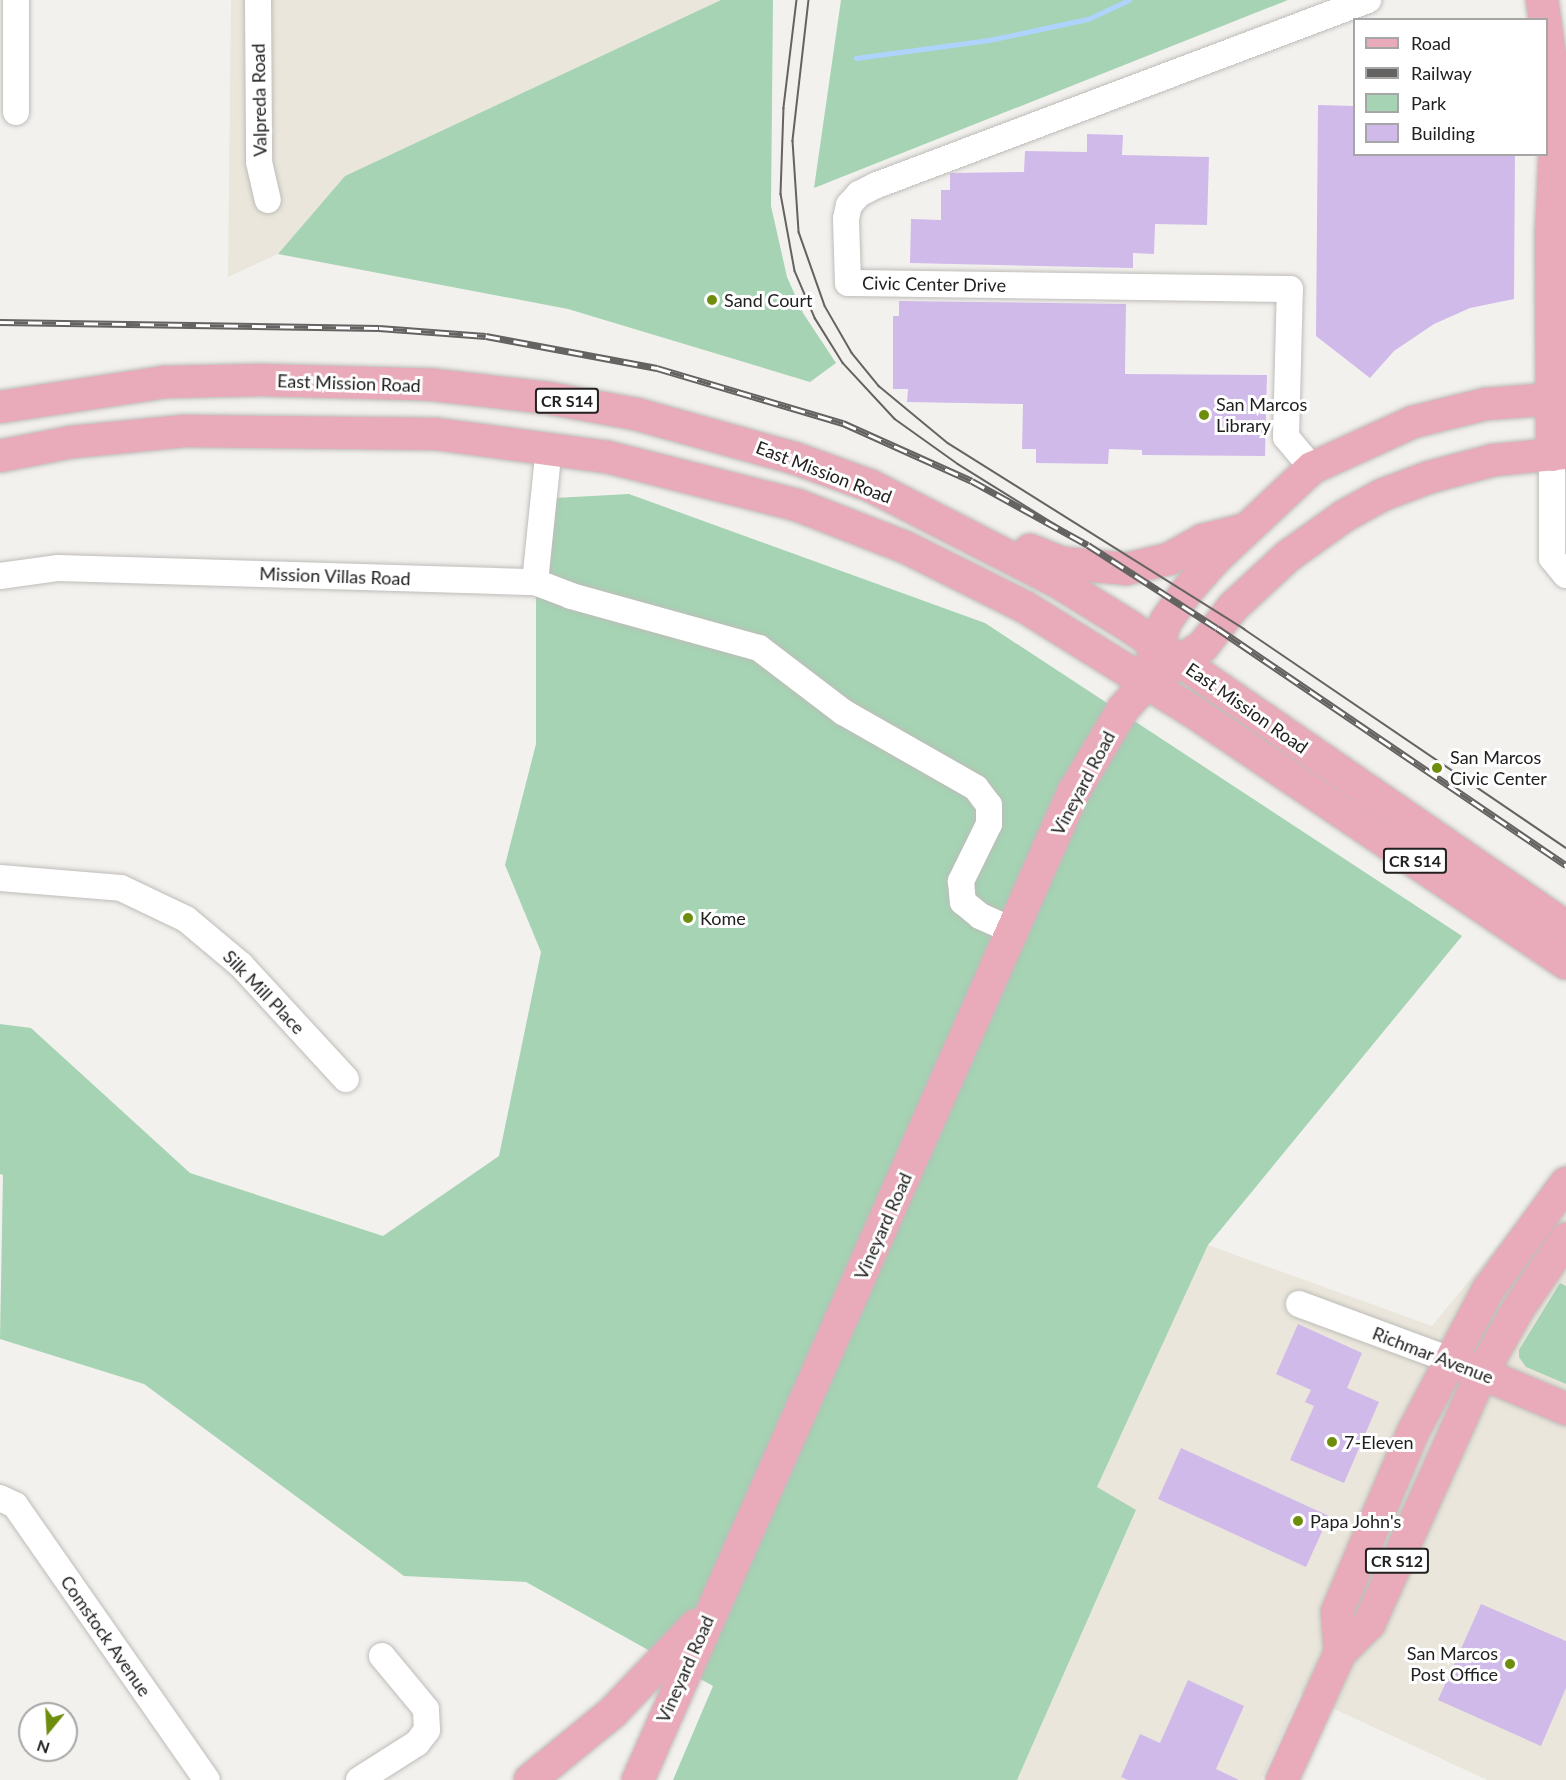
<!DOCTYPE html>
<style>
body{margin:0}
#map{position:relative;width:1566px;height:1780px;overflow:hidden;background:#f3f1ee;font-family:Lato,sans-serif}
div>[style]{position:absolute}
.built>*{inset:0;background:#eae6db}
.green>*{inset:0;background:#a5d3b3}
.stream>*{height:5px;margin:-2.5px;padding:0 2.5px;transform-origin:2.5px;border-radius:2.5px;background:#aed4fd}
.building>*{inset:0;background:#d0baea}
.roads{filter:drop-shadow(0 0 2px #bebcb9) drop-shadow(0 0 2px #bebcb9)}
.minor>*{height:26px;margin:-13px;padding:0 13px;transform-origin:13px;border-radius:13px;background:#fff}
.major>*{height:32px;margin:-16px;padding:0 16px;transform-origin:16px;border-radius:16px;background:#e9aaba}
.tram>*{height:1.5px;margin:-0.75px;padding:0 0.75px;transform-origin:0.75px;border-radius:0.75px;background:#656362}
.rail>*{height:7px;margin-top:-3.5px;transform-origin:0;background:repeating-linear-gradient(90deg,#fff 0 14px,#656362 0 28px);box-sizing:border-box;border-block:2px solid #656362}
.dots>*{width:16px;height:16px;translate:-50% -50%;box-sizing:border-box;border:3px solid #fff;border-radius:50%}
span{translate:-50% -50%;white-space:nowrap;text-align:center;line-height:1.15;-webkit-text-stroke:6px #fff;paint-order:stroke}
.shield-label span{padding:2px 4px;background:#fff;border:2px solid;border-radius:4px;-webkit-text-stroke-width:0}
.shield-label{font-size:16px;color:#222120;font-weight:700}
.street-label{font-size:18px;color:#222120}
.poi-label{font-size:18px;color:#222120}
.left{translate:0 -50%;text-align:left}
.right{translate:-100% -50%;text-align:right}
.legend{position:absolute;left:1353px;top:18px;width:195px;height:138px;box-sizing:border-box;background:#fff;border:2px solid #a7a6a6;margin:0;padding:8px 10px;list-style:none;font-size:18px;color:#222120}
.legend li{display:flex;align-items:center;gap:12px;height:30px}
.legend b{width:30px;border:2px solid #a7a6a6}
.north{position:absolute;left:18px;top:1702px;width:60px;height:60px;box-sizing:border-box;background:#fff;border:2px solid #a7a6a6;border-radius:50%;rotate:198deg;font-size:16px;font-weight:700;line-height:24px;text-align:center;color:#222120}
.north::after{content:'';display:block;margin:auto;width:21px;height:27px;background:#6f8d0d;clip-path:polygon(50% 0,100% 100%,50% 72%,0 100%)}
</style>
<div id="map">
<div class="built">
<i style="clip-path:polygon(231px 0,721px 0,345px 176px,278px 254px,228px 277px)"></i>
<i style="clip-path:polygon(1566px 1162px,1566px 1780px,1487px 1780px,1300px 1693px,1261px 1780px,1017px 1780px,1136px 1511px,1097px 1487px,1208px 1245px,1432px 1326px)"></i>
</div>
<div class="green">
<i style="clip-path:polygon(721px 0,773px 0,771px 206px,787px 277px,803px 313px,836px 363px,810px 382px,568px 309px,278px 254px,345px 176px)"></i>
<i style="clip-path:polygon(841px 0,1288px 0,814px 188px)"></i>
<i style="clip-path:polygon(629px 494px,985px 623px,1462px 936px,1208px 1245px,1097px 1487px,1136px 1510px,1017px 1780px,673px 1780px,713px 1686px,526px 1582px,404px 1576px,144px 1384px,0 1339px,3px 1175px,0 1174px,0 1024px,31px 1028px,190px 1173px,383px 1236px,499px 1156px,541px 952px,505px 865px,536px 744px,536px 499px)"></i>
<i style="clip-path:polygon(1560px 1283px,1566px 1286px,1566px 1384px,1526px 1367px,1519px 1357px,1519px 1350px)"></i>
</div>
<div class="stream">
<i style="left:856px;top:58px;width:134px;rotate:-7.7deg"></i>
<i style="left:989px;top:40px;width:101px;rotate:-12deg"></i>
<i style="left:1088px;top:19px;width:45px;rotate:-24.9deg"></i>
</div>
<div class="building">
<i style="clip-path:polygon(1318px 105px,1354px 106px,1354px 154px,1515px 154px,1514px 299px,1470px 308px,1434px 324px,1394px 351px,1370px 378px,1316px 336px)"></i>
<i style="clip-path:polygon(1087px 134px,1123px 135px,1122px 155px,1209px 157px,1207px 225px,1155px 224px,1154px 254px,1133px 253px,1133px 268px,910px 263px,911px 219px,941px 220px,941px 190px,950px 190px,950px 173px,1024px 172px,1025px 151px,1087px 152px)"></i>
<i style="clip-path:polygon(899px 301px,1126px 304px,1125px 374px,1267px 375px,1265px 456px,1142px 455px,1142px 450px,1109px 449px,1108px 464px,1036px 463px,1036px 449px,1022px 449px,1023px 404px,907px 402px,908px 389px,893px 389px,893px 316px,899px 316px)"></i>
<i style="clip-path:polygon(1298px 1324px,1362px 1353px,1347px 1388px,1379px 1402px,1344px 1483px,1290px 1460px,1314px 1406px,1305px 1402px,1311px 1390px,1276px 1374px)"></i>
<i style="clip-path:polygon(1181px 1448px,1329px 1516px,1306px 1567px,1158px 1499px)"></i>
<i style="clip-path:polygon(1481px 1604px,1566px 1641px,1566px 1688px,1541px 1746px,1438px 1700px)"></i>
<i style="clip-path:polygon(1188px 1680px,1244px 1706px,1216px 1769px,1239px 1780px,1128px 1780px,1121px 1777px,1140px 1734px,1160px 1743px)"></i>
</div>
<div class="roads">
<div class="minor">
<i style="left:258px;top:0;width:162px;rotate:89.6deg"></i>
<i style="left:259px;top:162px;width:39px;rotate:77deg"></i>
<i style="left:16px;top:112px;width:112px;rotate:-90deg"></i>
<i style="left:1552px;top:455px;width:103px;rotate:90deg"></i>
<i style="left:1552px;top:558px;width:22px;rotate:51deg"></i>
<i style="left:1312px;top:468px;width:40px;rotate:-130deg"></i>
<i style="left:1286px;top:437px;width:148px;rotate:-88.5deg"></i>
<i style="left:1290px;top:289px;width:442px;rotate:-179.2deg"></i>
<i style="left:848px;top:283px;width:64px;rotate:-91.8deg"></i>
<i style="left:846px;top:219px;width:14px;rotate:-78deg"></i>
<i style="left:849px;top:205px;width:15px;rotate:-48deg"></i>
<i style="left:859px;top:194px;width:20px;rotate:-27deg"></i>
<i style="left:877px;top:185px;width:525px;rotate:-20.65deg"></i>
<i style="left:0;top:576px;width:59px;rotate:-7.9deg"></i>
<i style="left:58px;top:568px;width:477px;rotate:1.7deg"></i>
<i style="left:535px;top:582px;width:136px;rotate:-84.1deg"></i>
<i style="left:535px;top:582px;width:39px;rotate:21deg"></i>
<i style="left:571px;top:596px;width:195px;rotate:15.5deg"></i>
<i style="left:759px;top:648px;width:106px;rotate:37.3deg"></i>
<i style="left:843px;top:712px;width:153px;rotate:29.7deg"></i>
<i style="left:976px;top:788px;width:21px;rotate:53deg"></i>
<i style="left:989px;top:805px;width:19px;rotate:90deg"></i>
<i style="left:989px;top:824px;width:64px;rotate:116.2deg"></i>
<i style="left:961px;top:881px;width:21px;rotate:85deg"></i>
<i style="left:963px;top:902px;width:22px;rotate:39deg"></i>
<i style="left:980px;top:916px;width:36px;rotate:24deg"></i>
<i style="left:0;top:878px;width:121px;rotate:4.7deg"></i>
<i style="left:121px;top:888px;width:72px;rotate:25.5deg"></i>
<i style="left:186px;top:919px;width:72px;rotate:39.9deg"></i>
<i style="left:241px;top:965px;width:155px;rotate:47.4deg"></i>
<i style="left:1299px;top:1304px;width:161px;rotate:20.3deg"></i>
<i style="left:0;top:1498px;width:17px;rotate:25deg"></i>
<i style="left:15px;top:1505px;width:335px;rotate:55.1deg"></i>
<i style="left:359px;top:1780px;width:69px;rotate:-32.5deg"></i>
<i style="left:417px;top:1743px;width:16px;rotate:-52deg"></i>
<i style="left:427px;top:1730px;width:21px;rotate:-93deg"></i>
<i style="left:426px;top:1709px;width:69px;rotate:-129.7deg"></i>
</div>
<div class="major">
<i style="left:1542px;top:0;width:104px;rotate:81.7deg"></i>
<i style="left:1557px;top:103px;width:133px;rotate:92.6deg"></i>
<i style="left:1551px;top:236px;width:219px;rotate:89.7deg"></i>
<i style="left:0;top:407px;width:168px;rotate:-8.6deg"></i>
<i style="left:166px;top:382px;width:94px;rotate:-1.2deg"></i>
<i style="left:260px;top:380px;width:174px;rotate:1.6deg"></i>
<i style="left:434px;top:385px;width:115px;rotate:6.5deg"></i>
<i style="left:548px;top:398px;width:89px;rotate:10.3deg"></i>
<i style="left:636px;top:414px;width:164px;rotate:15.6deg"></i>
<i style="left:794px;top:458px;width:82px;rotate:20deg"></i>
<i style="left:871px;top:486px;width:210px;rotate:27.2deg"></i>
<i style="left:1058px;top:582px;width:84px;rotate:31.8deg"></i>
<i style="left:1129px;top:626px;width:531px;rotate:34.56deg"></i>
<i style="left:0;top:456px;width:73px;rotate:-11deg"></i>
<i style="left:72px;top:442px;width:113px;rotate:-5.6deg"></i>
<i style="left:184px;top:431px;width:252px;rotate:0.7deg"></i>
<i style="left:436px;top:434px;width:173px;rotate:7.7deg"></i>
<i style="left:607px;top:457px;width:196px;rotate:14.2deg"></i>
<i style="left:797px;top:505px;width:116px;rotate:21.3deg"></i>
<i style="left:905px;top:547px;width:134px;rotate:26.6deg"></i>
<i style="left:1025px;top:607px;width:197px;rotate:31.9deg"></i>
<i style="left:1192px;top:711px;width:451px;rotate:34deg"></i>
<i style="left:1030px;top:550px;width:35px;rotate:22deg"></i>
<i style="left:1063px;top:563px;width:63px;rotate:5.4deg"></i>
<i style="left:1126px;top:569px;width:44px;rotate:-13.1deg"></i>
<i style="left:1169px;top:559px;width:39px;rotate:-29deg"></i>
<i style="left:1203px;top:540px;width:41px;rotate:-14deg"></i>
<i style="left:1151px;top:664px;width:46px;rotate:-70.8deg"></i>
<i style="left:1166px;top:621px;width:35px;rotate:-55deg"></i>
<i style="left:1186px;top:592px;width:44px;rotate:-48.7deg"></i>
<i style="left:1215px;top:559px;width:133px;rotate:-43.2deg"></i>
<i style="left:1312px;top:468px;width:111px;rotate:-24.5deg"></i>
<i style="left:1413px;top:422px;width:75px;rotate:-13.9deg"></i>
<i style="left:1486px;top:404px;width:80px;rotate:-4.3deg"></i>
<i style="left:1462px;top:1365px;width:113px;rotate:22.9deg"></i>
<i style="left:1340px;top:1653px;width:41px;rotate:-94.2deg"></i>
<i style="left:1337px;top:1612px;width:195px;rotate:-67.1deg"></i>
<i style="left:1413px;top:1432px;width:161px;rotate:-62.2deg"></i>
<i style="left:1488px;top:1290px;width:132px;rotate:-53.9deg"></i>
<i style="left:530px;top:1780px;width:107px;rotate:-39.3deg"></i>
<i style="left:613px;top:1712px;width:120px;rotate:-46.3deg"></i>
<i style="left:638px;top:1780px;width:1079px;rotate:-66.22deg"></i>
<i style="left:1073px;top:793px;width:98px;rotate:-59.2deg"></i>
<i style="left:1123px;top:709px;width:36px;rotate:-48deg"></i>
<i style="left:1147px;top:682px;width:67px;rotate:-32.7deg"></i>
<i style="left:1203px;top:646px;width:49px;rotate:-52.4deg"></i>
<i style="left:1233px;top:607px;width:75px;rotate:-42.8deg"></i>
<i style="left:1288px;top:556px;width:69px;rotate:-35.5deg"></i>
<i style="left:1344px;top:516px;width:43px;rotate:-28.9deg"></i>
<i style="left:1382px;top:495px;width:51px;rotate:-20.6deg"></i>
<i style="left:1430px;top:477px;width:66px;rotate:-14.9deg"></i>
<i style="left:1494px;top:460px;width:72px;rotate:-5.6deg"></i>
<i style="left:1282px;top:1780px;width:140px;rotate:-65.5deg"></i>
<i style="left:1340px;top:1653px;width:41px;rotate:-45deg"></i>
<i style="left:1369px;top:1624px;width:275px;rotate:-65.8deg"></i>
<i style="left:1482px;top:1373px;width:73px;rotate:-60.6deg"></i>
<i style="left:1518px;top:1309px;width:85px;rotate:-55.6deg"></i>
</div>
</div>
<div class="tram">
<i style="left:797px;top:0;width:109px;rotate:96.9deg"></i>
<i style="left:784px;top:108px;width:86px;rotate:92deg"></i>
<i style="left:781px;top:194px;width:78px;rotate:79.7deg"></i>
<i style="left:795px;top:271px;width:51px;rotate:66.9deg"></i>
<i style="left:815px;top:318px;width:53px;rotate:58.1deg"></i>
<i style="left:843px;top:363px;width:76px;rotate:47.1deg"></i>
<i style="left:895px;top:419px;width:77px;rotate:35.5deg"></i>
<i style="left:958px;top:464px;width:153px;rotate:31.9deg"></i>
<i style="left:809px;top:0;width:142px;rotate:96.5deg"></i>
<i style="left:793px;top:141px;width:91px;rotate:86.2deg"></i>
<i style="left:799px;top:232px;width:78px;rotate:70.6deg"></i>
<i style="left:825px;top:306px;width:54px;rotate:60.1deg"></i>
<i style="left:852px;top:353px;width:43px;rotate:50.7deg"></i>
<i style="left:879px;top:386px;width:89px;rotate:39.6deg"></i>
<i style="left:948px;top:443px;width:350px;rotate:32.1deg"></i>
<i style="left:1244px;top:629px;width:389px;rotate:34.2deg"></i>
</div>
<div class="rail">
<i style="left:0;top:322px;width:379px;rotate:0.9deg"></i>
<i style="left:379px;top:328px;width:107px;rotate:4.3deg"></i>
<i style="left:486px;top:336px;width:174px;rotate:10.6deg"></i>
<i style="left:657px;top:368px;width:194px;rotate:16.5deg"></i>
<i style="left:843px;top:423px;width:141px;rotate:24.2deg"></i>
<i style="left:972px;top:481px;width:132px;rotate:28.9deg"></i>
<i style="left:1088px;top:545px;width:153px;rotate:32.8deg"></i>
<i style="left:1217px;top:628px;width:422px;rotate:34.2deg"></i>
</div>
<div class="dots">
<i style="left:712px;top:300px;background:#6f8d0d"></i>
<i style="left:1204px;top:415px;background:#6f8d0d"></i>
<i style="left:1437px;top:768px;background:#6f8d0d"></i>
<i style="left:688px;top:918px;background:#6f8d0d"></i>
<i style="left:1332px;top:1442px;background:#6f8d0d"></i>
<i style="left:1298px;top:1521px;background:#6f8d0d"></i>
<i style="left:1510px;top:1664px;background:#6f8d0d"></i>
</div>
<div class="shield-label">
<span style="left:567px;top:401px">CR S14</span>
<span style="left:1415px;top:861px">CR S14</span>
<span style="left:1397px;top:1561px">CR S12</span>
</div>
<div class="street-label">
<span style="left:259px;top:100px;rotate:-91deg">Valpreda Road</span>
<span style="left:934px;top:284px;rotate:1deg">Civic Center Drive</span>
<span style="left:349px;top:383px;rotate:2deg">East Mission Road</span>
<span style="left:824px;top:472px;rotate:21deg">East Mission Road</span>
<span style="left:335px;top:576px;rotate:2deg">Mission Villas Road</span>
<span style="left:1247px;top:708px;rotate:35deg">East Mission Road</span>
<span style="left:1083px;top:783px;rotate:-62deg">Vineyard Road</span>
<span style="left:264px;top:992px;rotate:46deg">Silk Mill Place</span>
<span style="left:883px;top:1226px;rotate:-66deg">Vineyard Road</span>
<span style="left:1433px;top:1355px;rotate:21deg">Richmar Avenue</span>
<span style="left:106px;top:1636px;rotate:55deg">Comstock Avenue</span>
<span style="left:685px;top:1669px;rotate:-66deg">Vineyard Road</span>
</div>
<div class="poi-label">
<span class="left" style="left:724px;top:300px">Sand Court</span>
<span class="left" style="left:1216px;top:415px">San Marcos<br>Library</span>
<span class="left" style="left:1450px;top:768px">San Marcos<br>Civic Center</span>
<span class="left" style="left:700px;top:918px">Kome</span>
<span class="left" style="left:1344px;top:1442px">7-Eleven</span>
<span class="left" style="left:1310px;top:1521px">Papa John's</span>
<span class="right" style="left:1498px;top:1664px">San Marcos<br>Post Office</span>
</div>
<ul class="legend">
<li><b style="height:8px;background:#e9aaba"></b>Road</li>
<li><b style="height:8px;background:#656362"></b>Railway</li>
<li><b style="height:16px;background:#a5d3b3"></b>Park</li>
<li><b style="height:16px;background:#d0baea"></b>Building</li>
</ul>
<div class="north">N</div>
</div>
